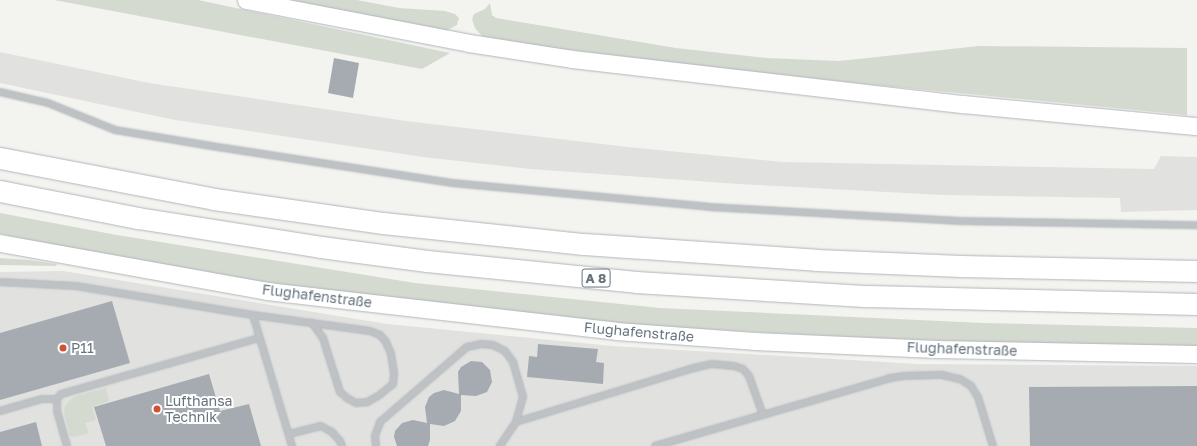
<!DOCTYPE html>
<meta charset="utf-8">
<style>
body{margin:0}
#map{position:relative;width:1197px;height:446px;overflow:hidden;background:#f3f3f0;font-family:"Golos Text",sans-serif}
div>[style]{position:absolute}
.built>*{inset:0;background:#e1e2e0}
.green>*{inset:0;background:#d5dad1}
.building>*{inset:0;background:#a5abb0}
.roads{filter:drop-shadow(0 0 1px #b1b6b9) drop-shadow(0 0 1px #b1b6b9)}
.service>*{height:6px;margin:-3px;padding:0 3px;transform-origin:3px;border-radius:3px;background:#bfc2c5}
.secondary>*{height:17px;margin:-8.5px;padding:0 8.5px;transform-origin:8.5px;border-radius:8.5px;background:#fff}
.motorway>*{height:21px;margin:-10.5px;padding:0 10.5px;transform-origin:10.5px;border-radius:10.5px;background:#fff}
.dots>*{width:11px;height:11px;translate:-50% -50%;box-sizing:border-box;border:2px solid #fff;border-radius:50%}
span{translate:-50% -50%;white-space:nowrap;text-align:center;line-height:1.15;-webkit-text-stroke:4px #fff;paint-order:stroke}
.shield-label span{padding:1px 3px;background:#fff;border:1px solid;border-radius:3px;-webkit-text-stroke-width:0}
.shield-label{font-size:13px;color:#65747e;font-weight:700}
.street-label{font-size:14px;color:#65747e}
.poi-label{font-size:14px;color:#65747e}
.left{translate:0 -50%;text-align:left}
</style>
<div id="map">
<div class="built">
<i style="clip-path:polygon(0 52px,149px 83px,406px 121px,628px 147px,782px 162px,1154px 169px,1161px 156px,1197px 157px,1197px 210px,1121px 212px,1120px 198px,942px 195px,739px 184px,530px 169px,423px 157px,175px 120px,0 83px)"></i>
<i style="clip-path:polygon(63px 271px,387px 324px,612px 346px,918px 364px,1197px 366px,1197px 446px,0 446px,0 272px)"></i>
</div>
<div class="green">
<i style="clip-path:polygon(54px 0,198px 0,450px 53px,422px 69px)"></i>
<i style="clip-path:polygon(283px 0,357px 0,399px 8px,445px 11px,455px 14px,459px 18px,457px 25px,446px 31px)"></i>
<i style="clip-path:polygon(490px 3px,492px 15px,496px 18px,676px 48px,767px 58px,839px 61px,979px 46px,1187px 48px,1187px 115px,874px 85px,690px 65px,532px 45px,482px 36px,475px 28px,472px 19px,474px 14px,485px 9px)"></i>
<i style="clip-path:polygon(0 213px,117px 235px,415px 283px,660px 308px,983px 323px,1197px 328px,1197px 348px,887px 339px,640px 326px,365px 298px,170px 268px,0 234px)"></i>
<i style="clip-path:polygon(0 258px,29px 260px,57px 264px,56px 266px,0 265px)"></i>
<i style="clip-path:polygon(106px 388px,109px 401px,92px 407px,96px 420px,85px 423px,89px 433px,75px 437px,70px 436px,64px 413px,65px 406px,69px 401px,76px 396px)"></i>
</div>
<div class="building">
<i style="clip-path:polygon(334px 58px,359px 63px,353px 98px,328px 93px)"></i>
<i style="clip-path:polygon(112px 301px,130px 363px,0 400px,0 333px)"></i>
<i style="clip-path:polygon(538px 344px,598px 349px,596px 362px,604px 363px,603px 384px,527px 377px,529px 356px,537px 357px)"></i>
<i style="clip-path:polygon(471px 361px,482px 362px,490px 370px,492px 382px,487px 392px,476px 396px,461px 395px,461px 411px,455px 421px,444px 426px,430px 424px,430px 440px,428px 446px,397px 446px,394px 437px,395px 431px,402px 423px,413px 420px,427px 423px,425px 407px,429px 397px,434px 393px,444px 390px,459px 394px,458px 372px,461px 367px)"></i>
<i style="clip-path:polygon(209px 374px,220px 411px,249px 404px,261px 446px,106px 446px,94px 407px)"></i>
<i style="clip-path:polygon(1197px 386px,1197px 446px,1030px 446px,1029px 387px)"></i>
<i style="clip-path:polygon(36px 422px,42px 446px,0 446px,0 432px)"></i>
</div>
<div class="roads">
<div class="service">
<i style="left:0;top:92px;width:49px;rotate:12.9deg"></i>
<i style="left:48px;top:103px;width:72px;rotate:21.9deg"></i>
<i style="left:115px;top:130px;width:110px;rotate:9.4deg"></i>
<i style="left:224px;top:148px;width:231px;rotate:8.7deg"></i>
<i style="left:452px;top:183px;width:258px;rotate:5.3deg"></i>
<i style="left:709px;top:207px;width:253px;rotate:3.2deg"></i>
<i style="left:962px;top:221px;width:235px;rotate:1deg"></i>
<i style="left:0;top:282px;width:76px;rotate:3deg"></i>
<i style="left:76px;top:286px;width:179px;rotate:9.3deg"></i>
<i style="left:253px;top:315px;width:118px;rotate:7.8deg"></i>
<i style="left:370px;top:331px;width:11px;rotate:22deg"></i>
<i style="left:380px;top:335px;width:9px;rotate:49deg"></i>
<i style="left:386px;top:342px;width:13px;rotate:67deg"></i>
<i style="left:391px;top:354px;width:19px;rotate:81deg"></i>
<i style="left:394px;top:373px;width:11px;rotate:95deg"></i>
<i style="left:393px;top:384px;width:19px;rotate:141deg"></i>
<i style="left:378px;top:396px;width:13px;rotate:151deg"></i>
<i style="left:367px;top:402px;width:11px;rotate:175deg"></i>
<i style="left:356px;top:403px;width:10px;rotate:-151deg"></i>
<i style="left:347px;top:398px;width:9px;rotate:-139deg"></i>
<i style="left:340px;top:392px;width:57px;rotate:-107.5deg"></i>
<i style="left:323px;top:338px;width:19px;rotate:-126deg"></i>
<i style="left:253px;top:315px;width:137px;rotate:73.4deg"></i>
<i style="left:0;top:411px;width:44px;rotate:-15.9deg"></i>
<i style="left:42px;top:399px;width:15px"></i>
<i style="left:516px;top:422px;width:186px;rotate:-16.9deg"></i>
<i style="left:694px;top:368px;width:18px;rotate:-13deg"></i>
<i style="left:712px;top:364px;width:22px;rotate:5deg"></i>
<i style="left:734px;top:366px;width:9px;rotate:18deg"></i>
<i style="left:743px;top:369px;width:9px;rotate:49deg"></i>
<i style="left:749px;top:376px;width:41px;rotate:70.3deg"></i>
<i style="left:289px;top:434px;width:33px;rotate:-14deg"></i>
<i style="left:321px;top:426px;width:13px;rotate:29deg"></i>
<i style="left:332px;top:432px;width:12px;rotate:48deg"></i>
<i style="left:340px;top:441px;width:5px;rotate:68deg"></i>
<i style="left:67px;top:446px;width:36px;rotate:-106deg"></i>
<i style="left:57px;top:411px;width:12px;rotate:-90deg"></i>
<i style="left:57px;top:399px;width:6px;rotate:-51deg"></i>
<i style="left:61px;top:394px;width:206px;rotate:-15.8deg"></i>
<i style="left:376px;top:446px;width:10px;rotate:-96deg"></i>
<i style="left:375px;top:436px;width:15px;rotate:-70deg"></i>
<i style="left:380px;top:422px;width:115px;rotate:-40.8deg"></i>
<i style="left:467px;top:347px;width:14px;rotate:-12deg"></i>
<i style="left:481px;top:344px;width:12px;rotate:5deg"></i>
<i style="left:493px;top:345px;width:13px;rotate:27deg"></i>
<i style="left:505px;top:351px;width:14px;rotate:54deg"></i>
<i style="left:513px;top:362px;width:36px;rotate:74deg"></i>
<i style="left:523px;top:397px;width:26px;rotate:106deg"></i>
<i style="left:516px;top:422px;width:29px;rotate:124deg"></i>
<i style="left:655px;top:446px;width:245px;rotate:-16.1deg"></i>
<i style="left:890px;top:378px;width:14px;rotate:-8deg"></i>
<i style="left:904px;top:376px;width:38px;rotate:-2deg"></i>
<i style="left:942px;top:375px;width:18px;rotate:13deg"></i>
<i style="left:960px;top:379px;width:13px;rotate:32deg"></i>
<i style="left:971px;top:386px;width:13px;rotate:58deg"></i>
<i style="left:978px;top:397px;width:51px;rotate:73deg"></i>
</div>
<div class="secondary">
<i style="left:246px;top:0;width:227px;rotate:10.9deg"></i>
<i style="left:469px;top:43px;width:104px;rotate:8.8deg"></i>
<i style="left:572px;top:59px;width:394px;rotate:6.6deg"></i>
<i style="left:963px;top:104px;width:235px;rotate:5.4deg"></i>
<i style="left:0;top:243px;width:271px;rotate:10.2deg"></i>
<i style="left:267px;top:291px;width:351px;rotate:6.5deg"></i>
<i style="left:616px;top:331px;width:138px;rotate:4.1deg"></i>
<i style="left:754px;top:341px;width:182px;rotate:2.5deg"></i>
<i style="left:936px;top:349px;width:261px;rotate:1.1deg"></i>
</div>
<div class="motorway">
<i style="left:0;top:158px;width:218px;rotate:10.8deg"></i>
<i style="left:214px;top:199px;width:171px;rotate:8.1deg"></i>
<i style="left:383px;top:223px;width:202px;rotate:6deg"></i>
<i style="left:584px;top:244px;width:233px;rotate:3.9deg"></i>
<i style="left:816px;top:260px;width:145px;rotate:2.4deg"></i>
<i style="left:961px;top:266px;width:236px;rotate:1.2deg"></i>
<i style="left:0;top:191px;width:141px;rotate:11.1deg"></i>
<i style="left:138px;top:218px;width:185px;rotate:9deg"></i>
<i style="left:321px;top:247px;width:107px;rotate:7.5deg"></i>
<i style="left:427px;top:261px;width:210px;rotate:5.7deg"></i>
<i style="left:636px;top:282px;width:232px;rotate:3.5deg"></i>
<i style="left:868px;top:296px;width:329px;rotate:1.4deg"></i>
</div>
</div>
<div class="dots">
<i style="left:63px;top:348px;background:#d05133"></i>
<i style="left:157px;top:409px;background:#d05133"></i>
</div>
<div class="shield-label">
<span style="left:596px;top:278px">A 8</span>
</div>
<div class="street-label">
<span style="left:317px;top:296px;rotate:7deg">Flughafenstraße</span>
<span style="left:639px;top:332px;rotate:5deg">Flughafenstraße</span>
<span style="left:962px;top:349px;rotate:2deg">Flughafenstraße</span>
</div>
<div class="poi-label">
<span class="left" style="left:71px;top:348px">P11</span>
<span class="left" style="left:165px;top:409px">Lufthansa<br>Technik</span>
</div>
</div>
